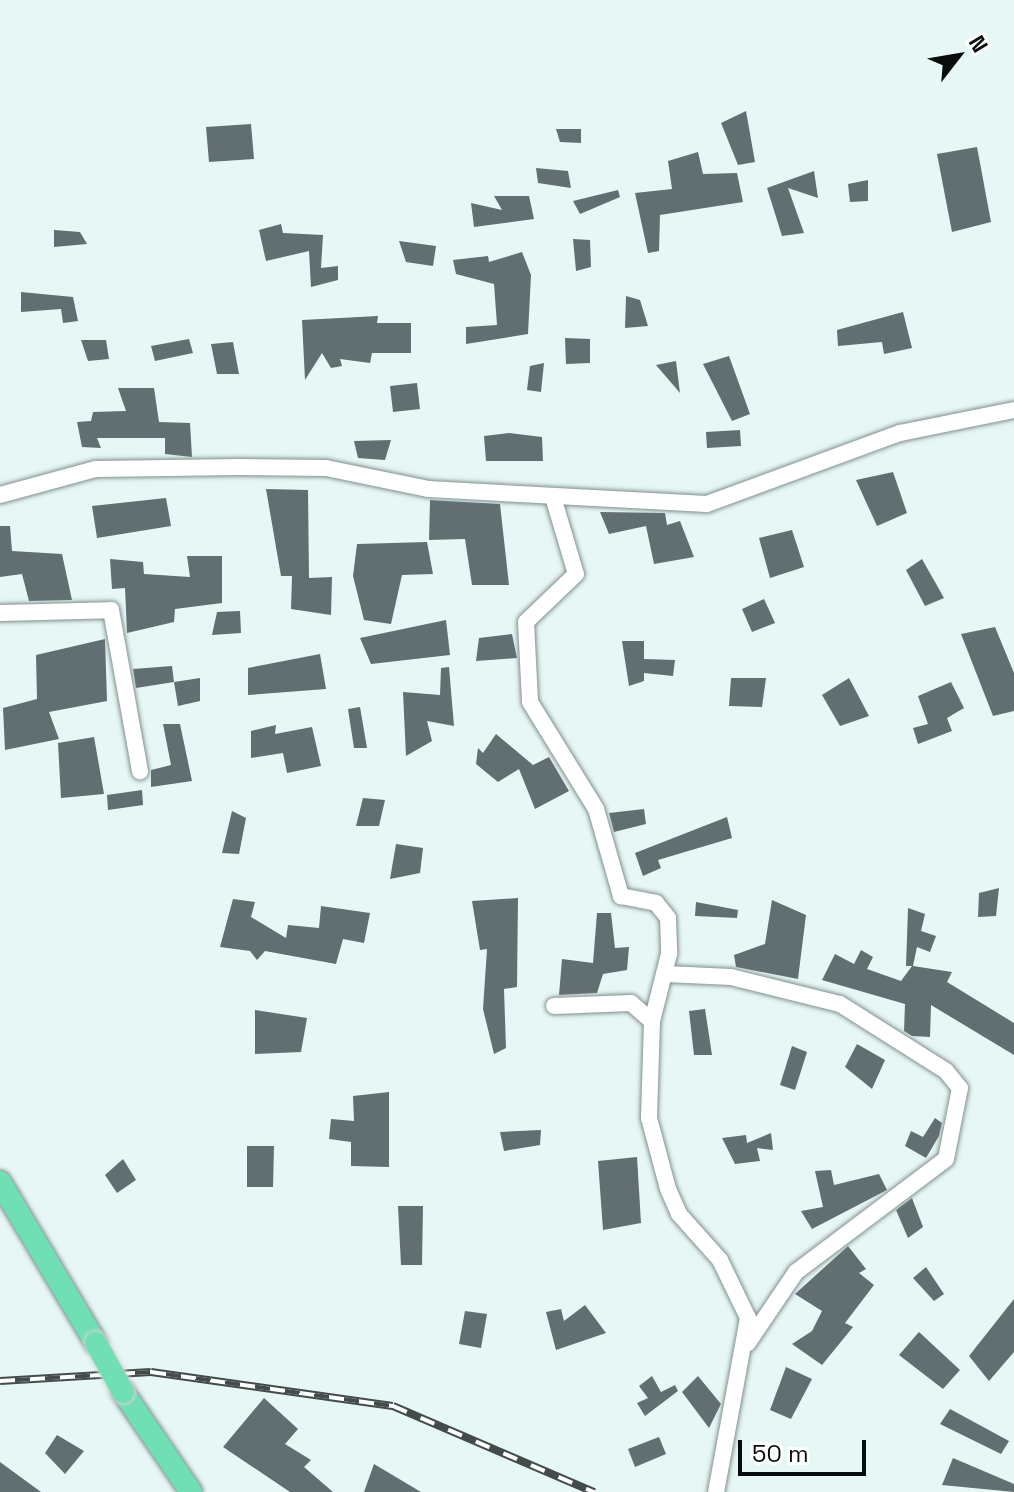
<!DOCTYPE html>
<style>
body{margin:0}
#map{position:relative;width:1014px;height:1492px;overflow:hidden;background:#e7f7f6;font-family:"Space Grotesk",sans-serif}
div>[style]{position:absolute}
.building>*{inset:0;background:#616e72}
.roads{filter:drop-shadow(0 0 2px #81908e) drop-shadow(0 0 2px #81908e)}
.minor>*{height:16px;margin:-8px;padding:0 8px;transform-origin:8px;border-radius:8px;background:#fff}
.major>*{height:22px;margin:-11px;padding:0 11px;transform-origin:11px;border-radius:11px;background:#70dfb5}
.rail>*{height:8px;margin-top:-4px;transform-origin:0;background:repeating-linear-gradient(90deg,#fff 0 15px,#444c4b 0 30px);box-sizing:border-box;border-block:2px solid #444c4b}
.bridges{filter:drop-shadow(0 0 2px #d3d3d3) drop-shadow(0 0 2px #d3d3d3)}
.major-bridge>*{height:22px;margin:-11px;padding:0 11px;transform-origin:11px;border-radius:11px;background:#70dfb5}
span{translate:-50% -50%;white-space:nowrap;text-align:center;line-height:1.15;-webkit-text-stroke:7px #fff;paint-order:stroke}
.north{position:absolute;left:918px;top:16px;width:80px;height:80px;-webkit-text-stroke:6px #fff;paint-order:stroke;rotate:59deg;font-size:22px;font-weight:700;line-height:32px;text-align:center;color:#080d0c}
.north::after{content:'';display:block;margin:auto;width:28px;height:36px;background:#080d0c;clip-path:polygon(50% 0,100% 100%,50% 72%,0 100%)}
.scale{position:absolute;left:738px;top:1440px;width:128px;height:36px;box-sizing:border-box;border:4px solid #080d0c;border-top:0;padding-left:10px;font-size:24px;line-height:28px;white-space:nowrap;color:#080d0c;-webkit-text-stroke:6px #fff;paint-order:stroke}
</style>
<div id="map">
<div class="building">
<i style="clip-path:polygon(746px 111px,755px 162px,738px 165px,721px 123px)"></i>
<i style="clip-path:polygon(251px 124px,254px 159px,209px 162px,206px 127px)"></i>
<i style="clip-path:polygon(556px 129px,581px 129px,581px 143px,560px 142px)"></i>
<i style="clip-path:polygon(977px 147px,991px 222px,952px 232px,937px 154px)"></i>
<i style="clip-path:polygon(698px 152px,703px 174px,737px 173px,743px 202px,660px 215px,659px 251px,648px 253px,635px 193px,672px 189px,668px 161px)"></i>
<i style="clip-path:polygon(536px 168px,568px 171px,571px 188px,538px 183px)"></i>
<i style="clip-path:polygon(814px 171px,818px 198px,788px 188px,804px 233px,782px 236px,767px 188px)"></i>
<i style="clip-path:polygon(868px 180px,868px 201px,850px 202px,848px 184px)"></i>
<i style="clip-path:polygon(618px 190px,620px 197px,580px 214px,573px 201px)"></i>
<i style="clip-path:polygon(494px 196px,529px 196px,534px 219px,474px 227px,471px 203px,502px 210px)"></i>
<i style="clip-path:polygon(281px 224px,283px 233px,323px 235px,321px 268px,338px 266px,338px 280px,311px 287px,309px 251px,266px 261px,259px 230px)"></i>
<i style="clip-path:polygon(54px 230px,80px 232px,87px 244px,54px 247px)"></i>
<i style="clip-path:polygon(573px 239px,590px 240px,591px 267px,576px 271px)"></i>
<i style="clip-path:polygon(399px 241px,436px 246px,433px 266px,406px 262px)"></i>
<i style="clip-path:polygon(522px 252px,531px 275px,528px 334px,466px 344px,466px 327px,497px 325px,494px 284px,456px 274px,453px 260px,488px 256px,489px 262px)"></i>
<i style="clip-path:polygon(21px 292px,73px 297px,78px 321px,63px 323px,61px 309px,21px 312px)"></i>
<i style="clip-path:polygon(626px 296px,640px 300px,648px 326px,625px 328px)"></i>
<i style="clip-path:polygon(903px 312px,912px 348px,884px 354px,882px 342px,838px 346px,837px 330px)"></i>
<i style="clip-path:polygon(378px 316px,377px 323px,411px 323px,411px 353px,372px 353px,370px 363px,340px 359px,342px 366px,331px 368px,322px 353px,305px 380px,302px 320px)"></i>
<i style="clip-path:polygon(565px 338px,590px 339px,590px 363px,566px 364px)"></i>
<i style="clip-path:polygon(189px 339px,193px 353px,155px 361px,151px 346px)"></i>
<i style="clip-path:polygon(81px 340px,106px 340px,109px 359px,88px 361px)"></i>
<i style="clip-path:polygon(233px 342px,239px 374px,217px 374px,211px 344px)"></i>
<i style="clip-path:polygon(729px 356px,750px 414px,732px 421px,703px 364px)"></i>
<i style="clip-path:polygon(676px 361px,680px 393px,656px 365px)"></i>
<i style="clip-path:polygon(544px 363px,541px 392px,527px 390px,530px 366px)"></i>
<i style="clip-path:polygon(417px 383px,420px 409px,393px 412px,390px 386px)"></i>
<i style="clip-path:polygon(118px 388px,154px 388px,159px 422px,190px 423px,192px 457px,165px 454px,165px 438px,97px 438px,101px 448px,82px 447px,77px 422px,91px 421px,93px 412px,126px 411px)"></i>
<i style="clip-path:polygon(740px 430px,741px 446px,707px 448px,706px 432px)"></i>
<i style="clip-path:polygon(509px 433px,542px 437px,543px 461px,486px 461px,484px 436px)"></i>
<i style="clip-path:polygon(391px 440px,385px 460px,358px 458px,354px 441px)"></i>
<i style="clip-path:polygon(893px 472px,907px 513px,877px 526px,856px 480px)"></i>
<i style="clip-path:polygon(266px 489px,308px 490px,309px 578px,332px 577px,331px 615px,291px 609px,292px 576px,281px 576px)"></i>
<i style="clip-path:polygon(166px 498px,171px 526px,97px 538px,92px 506px)"></i>
<i style="clip-path:polygon(430px 500px,500px 504px,509px 585px,472px 585px,465px 539px,429px 540px)"></i>
<i style="clip-path:polygon(600px 512px,665px 513px,667px 525px,680px 521px,694px 557px,654px 564px,646px 526px,609px 534px)"></i>
<i style="clip-path:polygon(0 526px,10px 526px,12px 551px,62px 554px,72px 600px,29px 601px,22px 574px,0 577px)"></i>
<i style="clip-path:polygon(792px 530px,804px 567px,770px 578px,759px 538px)"></i>
<i style="clip-path:polygon(427px 542px,433px 574px,402px 575px,391px 624px,364px 620px,353px 576px,357px 544px)"></i>
<i style="clip-path:polygon(187px 556px,222px 556px,222px 603px,175px 609px,174px 622px,127px 633px,125px 588px,112px 589px,110px 559px,143px 562px,144px 574px,190px 577px)"></i>
<i style="clip-path:polygon(922px 559px,944px 598px,925px 606px,906px 570px)"></i>
<i style="clip-path:polygon(764px 599px,775px 623px,752px 632px,742px 609px)"></i>
<i style="clip-path:polygon(240px 611px,241px 633px,212px 635px,217px 612px)"></i>
<i style="clip-path:polygon(446px 620px,450px 655px,371px 664px,360px 638px)"></i>
<i style="clip-path:polygon(995px 627px,1014px 673px,1014px 711px,993px 716px,961px 634px)"></i>
<i style="clip-path:polygon(512px 634px,517px 658px,476px 661px,479px 638px)"></i>
<i style="clip-path:polygon(105px 639px,107px 701px,49px 712px,59px 739px,5px 750px,3px 708px,37px 699px,36px 655px)"></i>
<i style="clip-path:polygon(622px 641px,644px 641px,644px 659px,675px 660px,673px 676px,644px 673px,644px 681px,629px 686px)"></i>
<i style="clip-path:polygon(320px 654px,326px 689px,248px 695px,248px 668px)"></i>
<i style="clip-path:polygon(172px 666px,174px 682px,136px 688px,133px 669px)"></i>
<i style="clip-path:polygon(449px 667px,454px 726px,427px 721px,432px 741px,406px 756px,403px 692px,440px 695px,441px 668px)"></i>
<i style="clip-path:polygon(200px 678px,200px 701px,178px 706px,174px 682px)"></i>
<i style="clip-path:polygon(731px 678px,766px 678px,762px 707px,729px 706px)"></i>
<i style="clip-path:polygon(849px 678px,869px 716px,840px 726px,822px 695px)"></i>
<i style="clip-path:polygon(951px 682px,964px 708px,947px 718px,952px 731px,918px 744px,913px 728px,928px 724px,918px 696px)"></i>
<i style="clip-path:polygon(360px 707px,367px 748px,354px 748px,348px 709px)"></i>
<i style="clip-path:polygon(163px 724px,180px 724px,192px 781px,151px 787px,151px 770px,171px 765px)"></i>
<i style="clip-path:polygon(276px 725px,275px 734px,312px 727px,321px 766px,287px 773px,283px 753px,251px 758px,251px 731px)"></i>
<i style="clip-path:polygon(496px 734px,533px 765px,549px 757px,569px 791px,535px 809px,519px 769px,498px 782px,476px 764px,478px 748px,483px 753px)"></i>
<i style="clip-path:polygon(94px 737px,104px 794px,61px 798px,58px 743px)"></i>
<i style="clip-path:polygon(142px 790px,143px 805px,108px 810px,107px 795px)"></i>
<i style="clip-path:polygon(363px 798px,385px 800px,379px 826px,356px 826px)"></i>
<i style="clip-path:polygon(644px 809px,646px 824px,614px 832px,609px 813px)"></i>
<i style="clip-path:polygon(232px 811px,246px 818px,239px 854px,222px 853px)"></i>
<i style="clip-path:polygon(727px 817px,732px 838px,658px 860px,661px 868px,643px 876px,635px 853px)"></i>
<i style="clip-path:polygon(396px 844px,423px 848px,420px 873px,390px 879px)"></i>
<i style="clip-path:polygon(999px 888px,996px 916px,978px 917px,979px 893px)"></i>
<i style="clip-path:polygon(518px 898px,517px 987px,504px 989px,506px 1048px,494px 1054px,483px 1009px,487px 949px,480px 950px,472px 901px)"></i>
<i style="clip-path:polygon(233px 899px,255px 902px,251px 917px,286px 938px,288px 925px,319px 928px,321px 906px,370px 913px,364px 943px,343px 939px,336px 964px,265px 951px,257px 960px,250px 951px,220px 947px)"></i>
<i style="clip-path:polygon(772px 900px,806px 915px,798px 979px,736px 967px,734px 955px,765px 944px)"></i>
<i style="clip-path:polygon(696px 902px,738px 910px,737px 918px,695px 916px)"></i>
<i style="clip-path:polygon(908px 908px,925px 914px,921px 931px,936px 936px,930px 952px,917px 947px,913px 966px,952px 972px,947px 982px,1014px 1023px,1014px 1055px,931px 1005px,930px 1037px,912px 1036px,904px 1031px,905px 1004px,822px 980px,835px 954px,854px 964px,861px 950px,873px 957px,867px 969px,901px 981px,912px 966px,906px 966px)"></i>
<i style="clip-path:polygon(597px 913px,611px 913px,615px 948px,629px 947px,627px 970px,603px 974px,597px 993px,559px 995px,562px 959px,593px 963px)"></i>
<i style="clip-path:polygon(705px 1009px,712px 1055px,694px 1055px,689px 1011px)"></i>
<i style="clip-path:polygon(255px 1010px,307px 1018px,301px 1052px,255px 1054px)"></i>
<i style="clip-path:polygon(857px 1044px,885px 1060px,872px 1089px,845px 1067px)"></i>
<i style="clip-path:polygon(792px 1046px,807px 1052px,795px 1090px,780px 1085px)"></i>
<i style="clip-path:polygon(389px 1092px,389px 1167px,351px 1166px,351px 1142px,329px 1139px,331px 1119px,354px 1121px,353px 1096px)"></i>
<i style="clip-path:polygon(935px 1118px,942px 1123px,939px 1136px,926px 1158px,905px 1146px,911px 1131px,923px 1137px)"></i>
<i style="clip-path:polygon(541px 1130px,540px 1145px,504px 1151px,500px 1132px)"></i>
<i style="clip-path:polygon(771px 1133px,773px 1150px,757px 1148px,760px 1161px,735px 1164px,722px 1138px,746px 1135px,747px 1143px)"></i>
<i style="clip-path:polygon(247px 1146px,274px 1146px,273px 1187px,247px 1187px)"></i>
<i style="clip-path:polygon(637px 1157px,641px 1223px,603px 1230px,598px 1161px)"></i>
<i style="clip-path:polygon(123px 1159px,136px 1180px,117px 1193px,105px 1175px)"></i>
<i style="clip-path:polygon(831px 1170px,834px 1185px,879px 1174px,887px 1190px,812px 1229px,801px 1211px,823px 1207px,815px 1171px)"></i>
<i style="clip-path:polygon(912px 1198px,923px 1227px,908px 1238px,896px 1210px)"></i>
<i style="clip-path:polygon(398px 1206px,423px 1206px,422px 1265px,401px 1265px)"></i>
<i style="clip-path:polygon(848px 1246px,866px 1269px,859px 1273px,874px 1285px,845px 1323px,853px 1327px,822px 1365px,792px 1344px,812px 1331px,822px 1311px,795px 1294px)"></i>
<i style="clip-path:polygon(926px 1267px,944px 1294px,934px 1301px,913px 1278px)"></i>
<i style="clip-path:polygon(1014px 1299px,1014px 1352px,989px 1381px,969px 1356px)"></i>
<i style="clip-path:polygon(585px 1305px,606px 1333px,556px 1350px,546px 1312px,561px 1309px,564px 1321px)"></i>
<i style="clip-path:polygon(465px 1311px,487px 1314px,481px 1348px,459px 1344px)"></i>
<i style="clip-path:polygon(919px 1332px,960px 1370px,943px 1389px,899px 1355px)"></i>
<i style="clip-path:polygon(786px 1367px,812px 1379px,791px 1419px,770px 1410px)"></i>
<i style="clip-path:polygon(652px 1376px,661px 1392px,675px 1385px,678px 1391px,645px 1416px,637px 1403px,648px 1398px,639px 1386px)"></i>
<i style="clip-path:polygon(698px 1376px,721px 1404px,709px 1428px,682px 1392px)"></i>
<i style="clip-path:polygon(264px 1398px,298px 1429px,285px 1444px,311px 1460px,304px 1467px,333px 1492px,290px 1492px,223px 1447px)"></i>
<i style="clip-path:polygon(950px 1409px,1009px 1441px,1001px 1454px,940px 1424px)"></i>
<i style="clip-path:polygon(57px 1435px,84px 1451px,65px 1474px,45px 1453px)"></i>
<i style="clip-path:polygon(659px 1437px,666px 1454px,635px 1467px,628px 1449px)"></i>
<i style="clip-path:polygon(953px 1458px,1014px 1484px,1014px 1492px,942px 1485px)"></i>
<i style="clip-path:polygon(0 1462px,41px 1492px,0 1492px)"></i>
<i style="clip-path:polygon(374px 1464px,421px 1492px,364px 1492px)"></i>
</div>
<div class="roads">
<div class="minor">
<i style="left:0;top:495px;width:99px;rotate:-15.2deg"></i>
<i style="left:96px;top:469px;width:143px;rotate:-0.8deg"></i>
<i style="left:239px;top:467px;width:87px;rotate:0.7deg"></i>
<i style="left:326px;top:468px;width:104px;rotate:11.6deg"></i>
<i style="left:428px;top:489px;width:279px;rotate:3.1deg"></i>
<i style="left:707px;top:504px;width:206px;rotate:-20.2deg"></i>
<i style="left:900px;top:433px;width:116px;rotate:-11.4deg"></i>
<i style="left:553px;top:497px;width:80px;rotate:73.4deg"></i>
<i style="left:576px;top:574px;width:69px;rotate:136.2deg"></i>
<i style="left:526px;top:622px;width:80px;rotate:87.1deg"></i>
<i style="left:530px;top:702px;width:126px;rotate:58.3deg"></i>
<i style="left:596px;top:809px;width:91px;rotate:74deg"></i>
<i style="left:621px;top:896px;width:36px;rotate:11deg"></i>
<i style="left:656px;top:903px;width:19px;rotate:51deg"></i>
<i style="left:668px;top:918px;width:36px;rotate:88deg"></i>
<i style="left:669px;top:954px;width:69px;rotate:104.2deg"></i>
<i style="left:0;top:613px;width:111px;rotate:-1.5deg"></i>
<i style="left:111px;top:610px;width:164px;rotate:79.8deg"></i>
<i style="left:666px;top:974px;width:65px;rotate:2.6deg"></i>
<i style="left:731px;top:977px;width:112px;rotate:13.9deg"></i>
<i style="left:840px;top:1004px;width:125px;rotate:32.3deg"></i>
<i style="left:946px;top:1071px;width:22px;rotate:51deg"></i>
<i style="left:960px;top:1088px;width:72px;rotate:101.2deg"></i>
<i style="left:946px;top:1159px;width:188px;rotate:143deg"></i>
<i style="left:796px;top:1272px;width:86px;rotate:124.1deg"></i>
<i style="left:554px;top:1006px;width:77px;rotate:-2.2deg"></i>
<i style="left:631px;top:1003px;width:28px;rotate:41deg"></i>
<i style="left:652px;top:1021px;width:97px;rotate:91.8deg"></i>
<i style="left:649px;top:1118px;width:73px;rotate:75deg"></i>
<i style="left:668px;top:1189px;width:27px;rotate:66deg"></i>
<i style="left:679px;top:1214px;width:62px;rotate:48.3deg"></i>
<i style="left:720px;top:1260px;width:64px;rotate:64.2deg"></i>
<i style="left:748px;top:1318px;width:177px;rotate:100.4deg"></i>
</div>
<div class="major">
<i style="left:0;top:1182px;width:187px;rotate:59.2deg"></i>
<i style="left:123px;top:1392px;width:121px;rotate:55.8deg"></i>
</div>
</div>
<div class="rail">
<i style="left:0;top:1381px;width:151px;rotate:-3.4deg"></i>
<i style="left:151px;top:1372px;width:244px;rotate:8deg"></i>
<i style="left:393px;top:1406px;width:219px;rotate:23.2deg"></i>
</div>
<div class="bridges">
<div class="major-bridge">
<i style="left:96px;top:1343px;width:56px;rotate:61.1deg"></i>
</div>
</div>
<div class="north">N</div>
<div class="scale">50 m</div>
</div>
